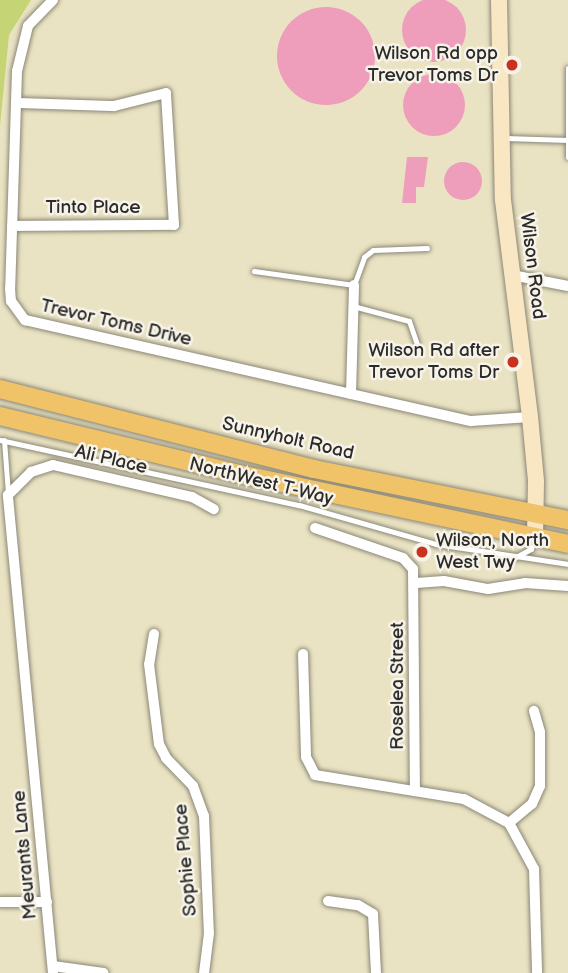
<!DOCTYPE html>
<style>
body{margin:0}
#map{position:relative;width:568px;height:973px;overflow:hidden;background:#eae3c3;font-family:"Balsamiq Sans",sans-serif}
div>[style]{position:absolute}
.green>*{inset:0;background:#c5d475}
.building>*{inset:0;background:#ee9dba}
.round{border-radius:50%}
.roads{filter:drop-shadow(0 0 2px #8a8777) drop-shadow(0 0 2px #8a8777)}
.lane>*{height:5px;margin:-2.5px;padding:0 2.5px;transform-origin:2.5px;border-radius:2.5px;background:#fff}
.street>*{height:10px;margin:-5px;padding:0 5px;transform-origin:5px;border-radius:5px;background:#fff}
.secondary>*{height:16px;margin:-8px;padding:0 8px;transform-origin:8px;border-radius:8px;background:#f9e7c3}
.primary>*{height:18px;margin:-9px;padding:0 9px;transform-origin:9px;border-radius:9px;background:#f0c369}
.dots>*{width:19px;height:19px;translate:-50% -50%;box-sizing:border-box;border:4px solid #f7f3e8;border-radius:50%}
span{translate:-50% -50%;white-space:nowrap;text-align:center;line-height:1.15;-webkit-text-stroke:5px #f7f3e8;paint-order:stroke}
.poi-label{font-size:19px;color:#2b2b2b}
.right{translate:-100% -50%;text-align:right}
.left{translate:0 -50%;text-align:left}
.street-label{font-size:19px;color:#2b2b2b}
</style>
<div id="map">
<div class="green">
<i style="clip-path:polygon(0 0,31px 0,9px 35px,0 126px)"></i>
</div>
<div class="building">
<i class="round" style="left:402px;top:-2px;width:64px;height:64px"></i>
<i class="round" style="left:277px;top:7px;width:98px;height:98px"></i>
<i class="round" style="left:403px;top:74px;width:62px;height:62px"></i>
<i style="clip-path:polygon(407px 157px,428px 157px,424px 187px,416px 187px,416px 203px,402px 203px)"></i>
<i class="round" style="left:444px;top:162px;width:38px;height:38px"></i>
</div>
<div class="roads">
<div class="lane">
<i style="left:568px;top:68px;width:89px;rotate:90deg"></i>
<i style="left:505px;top:138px;width:63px;rotate:1.8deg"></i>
<i style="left:254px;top:271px;width:101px;rotate:8deg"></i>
<i style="left:354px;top:285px;width:30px;rotate:-70deg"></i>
<i style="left:364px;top:257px;width:11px;rotate:-38deg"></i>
<i style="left:373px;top:250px;width:54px;rotate:-2.1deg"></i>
<i style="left:353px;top:306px;width:58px;rotate:15deg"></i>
<i style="left:409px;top:321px;width:24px;rotate:71deg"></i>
<i style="left:0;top:440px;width:306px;rotate:12.3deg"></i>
<i style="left:299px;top:505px;width:142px;rotate:15.9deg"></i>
<i style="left:436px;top:544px;width:134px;rotate:8.6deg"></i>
<i style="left:4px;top:440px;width:53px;rotate:85.7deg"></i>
<i style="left:514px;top:558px;width:19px;rotate:-28deg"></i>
<i style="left:531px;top:549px;width:9px;rotate:-72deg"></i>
</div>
<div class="street">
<i style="left:53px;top:0;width:36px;rotate:134deg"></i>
<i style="left:28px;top:26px;width:46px;rotate:103.7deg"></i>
<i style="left:17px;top:71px;width:217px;rotate:91.8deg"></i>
<i style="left:10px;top:288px;width:13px;rotate:86deg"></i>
<i style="left:11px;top:301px;width:24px;rotate:54deg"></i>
<i style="left:25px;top:320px;width:457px;rotate:12.8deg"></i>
<i style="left:471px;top:421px;width:59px;rotate:-3.9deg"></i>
<i style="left:12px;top:226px;width:162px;rotate:-0.4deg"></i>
<i style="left:174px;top:225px;width:132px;rotate:-93.5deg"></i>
<i style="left:166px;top:93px;width:54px;rotate:166deg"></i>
<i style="left:114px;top:106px;width:98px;rotate:-178.2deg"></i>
<i style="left:512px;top:275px;width:57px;rotate:11.1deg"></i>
<i style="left:351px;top:394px;width:109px;rotate:-88.4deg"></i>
<i style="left:315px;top:528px;width:93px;rotate:18.8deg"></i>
<i style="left:403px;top:558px;width:15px;rotate:48deg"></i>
<i style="left:413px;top:569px;width:220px;rotate:89.5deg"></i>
<i style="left:416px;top:583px;width:28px;rotate:-4deg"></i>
<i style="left:444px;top:581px;width:45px;rotate:10.3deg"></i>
<i style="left:488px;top:589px;width:37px;rotate:-9deg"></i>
<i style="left:525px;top:583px;width:43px;rotate:4deg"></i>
<i style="left:154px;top:634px;width:30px;rotate:99deg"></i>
<i style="left:149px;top:664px;width:81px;rotate:82.9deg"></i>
<i style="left:159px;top:744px;width:16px;rotate:63deg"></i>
<i style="left:166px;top:758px;width:39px;rotate:46deg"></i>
<i style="left:193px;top:786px;width:32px;rotate:70deg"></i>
<i style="left:204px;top:816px;width:117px;rotate:87.6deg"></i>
<i style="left:209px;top:933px;width:40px;rotate:97.1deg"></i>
<i style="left:303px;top:654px;width:103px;rotate:88.3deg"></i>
<i style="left:306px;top:757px;width:20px;rotate:63deg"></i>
<i style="left:315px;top:775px;width:151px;rotate:9.2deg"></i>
<i style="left:464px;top:799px;width:51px;rotate:28.1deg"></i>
<i style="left:509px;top:823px;width:52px;rotate:61.5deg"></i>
<i style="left:534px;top:869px;width:104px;rotate:88.3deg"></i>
<i style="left:509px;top:823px;width:30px;rotate:-40deg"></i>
<i style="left:532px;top:804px;width:20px;rotate:-66deg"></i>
<i style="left:540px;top:786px;width:54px;rotate:-90deg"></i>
<i style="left:540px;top:732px;width:22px;rotate:-106deg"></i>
<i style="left:328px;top:901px;width:30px;rotate:8deg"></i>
<i style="left:358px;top:905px;width:17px;rotate:31deg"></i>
<i style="left:373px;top:914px;width:59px;rotate:87.1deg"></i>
<i style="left:0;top:902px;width:47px"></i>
<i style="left:53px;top:966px;width:51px;rotate:7.8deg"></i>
<i style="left:53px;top:973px;width:480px;rotate:-95.4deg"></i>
<i style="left:8px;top:495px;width:33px;rotate:-45deg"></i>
<i style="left:31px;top:472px;width:23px;rotate:-18deg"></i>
<i style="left:53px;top:465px;width:143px;rotate:13deg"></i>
<i style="left:192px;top:497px;width:25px;rotate:29deg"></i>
</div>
<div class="secondary">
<i style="left:499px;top:0;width:200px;rotate:88.9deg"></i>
<i style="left:503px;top:200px;width:219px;rotate:82.9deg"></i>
<i style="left:530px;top:417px;width:64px;rotate:84.6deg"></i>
<i style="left:536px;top:481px;width:55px;rotate:91deg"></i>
</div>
<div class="primary">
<i style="left:0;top:389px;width:324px;rotate:14.3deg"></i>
<i style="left:314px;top:469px;width:259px;rotate:11.4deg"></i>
<i style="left:0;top:416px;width:242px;rotate:13.6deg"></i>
<i style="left:235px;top:473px;width:340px;rotate:12deg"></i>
</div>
</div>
<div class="dots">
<i style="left:512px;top:65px;background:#c8321e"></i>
<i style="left:513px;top:362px;background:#c8321e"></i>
<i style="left:422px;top:552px;background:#c8321e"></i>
</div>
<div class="poi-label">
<span class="right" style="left:498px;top:65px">Wilson Rd opp<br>Trevor Toms Dr</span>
<span class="right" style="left:499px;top:362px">Wilson Rd after<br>Trevor Toms Dr</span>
<span class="left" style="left:436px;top:552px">Wilson, North<br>West Twy</span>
</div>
<div class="street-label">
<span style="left:93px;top:208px">Tinto Place</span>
<span style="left:532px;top:266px;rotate:83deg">Wilson Road</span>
<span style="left:116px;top:323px;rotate:13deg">Trevor Toms Drive</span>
<span style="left:288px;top:439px;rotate:13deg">Sunnyholt Road</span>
<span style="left:111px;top:460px;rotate:13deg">Ali Place</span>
<span style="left:261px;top:482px;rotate:14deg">NorthWest T-Way</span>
<span style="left:398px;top:686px;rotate:-90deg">Roselea Street</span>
<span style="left:25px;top:855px;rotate:-95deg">Meurants Lane</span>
<span style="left:186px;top:860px;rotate:-95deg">Sophie Place</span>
</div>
</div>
